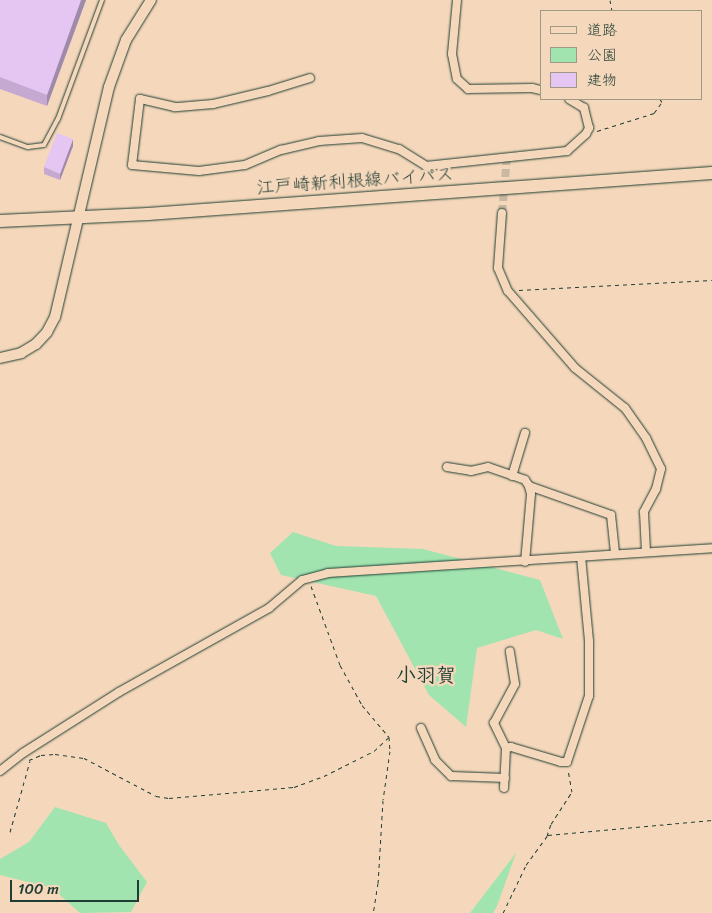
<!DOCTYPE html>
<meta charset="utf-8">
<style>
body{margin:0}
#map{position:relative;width:712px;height:913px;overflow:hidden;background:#f5d8bb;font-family:Sriracha,"Klee One",sans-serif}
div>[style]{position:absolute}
.green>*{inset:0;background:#a1e4af}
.minor-tunnel>*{height:8px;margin-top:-4px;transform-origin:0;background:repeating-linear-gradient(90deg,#cab9a0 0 8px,transparent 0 12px)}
.path>*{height:1px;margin-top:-0.5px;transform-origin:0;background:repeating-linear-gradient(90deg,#1f3d34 0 4px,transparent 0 8px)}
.roads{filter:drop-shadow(0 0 1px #1f3d34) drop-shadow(0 0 1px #1f3d34)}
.service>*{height:4px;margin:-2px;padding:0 2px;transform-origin:2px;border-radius:2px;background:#f5d8bb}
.minor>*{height:8px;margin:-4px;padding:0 4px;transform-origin:4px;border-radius:4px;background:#f5d8bb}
.tertiary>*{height:10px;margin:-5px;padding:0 5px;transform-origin:5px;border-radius:5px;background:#f5d8bb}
.primary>*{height:12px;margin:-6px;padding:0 6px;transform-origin:6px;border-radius:6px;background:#f5d8bb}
.wall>*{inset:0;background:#c5a9d0}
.shaded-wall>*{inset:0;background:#a08aa9}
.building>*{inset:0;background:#e5c5f2}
span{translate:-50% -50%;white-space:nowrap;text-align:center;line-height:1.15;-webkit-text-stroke:5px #f5d8bb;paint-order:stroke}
.street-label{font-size:18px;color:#1f3d34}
.quarter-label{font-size:20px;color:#1f3d34;font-weight:700}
.legend{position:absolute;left:540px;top:10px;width:162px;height:90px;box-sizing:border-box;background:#f5d8bb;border:1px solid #9f9a85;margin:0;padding:6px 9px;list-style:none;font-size:15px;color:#1f3d34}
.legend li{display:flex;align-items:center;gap:10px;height:25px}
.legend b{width:25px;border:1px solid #9f9a85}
.scale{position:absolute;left:10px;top:880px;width:129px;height:22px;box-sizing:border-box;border:2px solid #1f3d34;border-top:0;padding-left:6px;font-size:15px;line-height:18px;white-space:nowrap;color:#1f3d34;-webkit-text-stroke:4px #f5d8bb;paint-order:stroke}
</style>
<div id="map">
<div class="green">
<i style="clip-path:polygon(293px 532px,336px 546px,423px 549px,540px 580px,563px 639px,536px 630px,477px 648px,466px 727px,429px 695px,376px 596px,281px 575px,270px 553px)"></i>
<i style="clip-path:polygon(55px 807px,106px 823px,119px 845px,147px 882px,131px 912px,80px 913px,52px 888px,0 875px,0 859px,29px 842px)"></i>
<i style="clip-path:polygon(516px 853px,497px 906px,493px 913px,470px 913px)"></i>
</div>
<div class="minor-tunnel">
<i style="left:502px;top:213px;width:56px;rotate:-84.9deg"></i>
</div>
<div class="path">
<i style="left:610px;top:0;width:11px;rotate:80deg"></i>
<i style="left:597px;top:131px;width:60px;rotate:-17.5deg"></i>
<i style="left:654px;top:113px;width:14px;rotate:-54deg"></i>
<i style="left:662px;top:102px;width:4px;rotate:-124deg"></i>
<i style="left:519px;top:290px;width:193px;rotate:-3deg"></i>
<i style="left:311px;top:586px;width:84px;rotate:69.8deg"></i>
<i style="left:340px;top:665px;width:46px;rotate:61.2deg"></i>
<i style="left:362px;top:705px;width:42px;rotate:49.8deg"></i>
<i style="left:389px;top:737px;width:14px;rotate:86deg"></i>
<i style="left:390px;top:751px;width:49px;rotate:98.1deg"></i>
<i style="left:383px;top:800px;width:83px;rotate:93.4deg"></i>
<i style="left:378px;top:883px;width:30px;rotate:99deg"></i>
<i style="left:29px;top:760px;width:13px;rotate:-23deg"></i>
<i style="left:41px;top:755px;width:14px;rotate:-4deg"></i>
<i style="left:55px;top:754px;width:29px;rotate:8deg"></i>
<i style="left:84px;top:758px;width:81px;rotate:27.8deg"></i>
<i style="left:156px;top:796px;width:13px;rotate:9deg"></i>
<i style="left:169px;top:798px;width:125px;rotate:-5deg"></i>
<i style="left:294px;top:787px;width:32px;rotate:-20deg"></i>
<i style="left:324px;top:776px;width:56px;rotate:-26.6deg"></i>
<i style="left:374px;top:751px;width:21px;rotate:-43deg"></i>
<i style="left:10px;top:832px;width:74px;rotate:-74.3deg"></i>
<i style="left:548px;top:835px;width:165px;rotate:-5.2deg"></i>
<i style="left:503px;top:913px;width:53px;rotate:-64.4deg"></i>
<i style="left:526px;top:865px;width:36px;rotate:-54deg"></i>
<i style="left:547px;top:836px;width:13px;rotate:-72deg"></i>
<i style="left:551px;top:824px;width:38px;rotate:-57deg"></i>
<i style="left:572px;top:792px;width:22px;rotate:-100deg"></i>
</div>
<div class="roads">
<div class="service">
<i style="left:0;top:137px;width:30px;rotate:20deg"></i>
<i style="left:28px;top:147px;width:16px;rotate:-7deg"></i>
<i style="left:44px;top:145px;width:30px;rotate:-62deg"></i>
<i style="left:58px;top:119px;width:127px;rotate:-69.7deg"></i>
</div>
<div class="minor">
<i style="left:457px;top:0;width:54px;rotate:95.3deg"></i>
<i style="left:452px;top:54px;width:25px;rotate:79deg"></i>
<i style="left:457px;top:79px;width:15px;rotate:42deg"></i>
<i style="left:468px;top:89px;width:64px;rotate:-0.9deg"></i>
<i style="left:532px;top:88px;width:9px;rotate:13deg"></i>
<i style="left:310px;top:78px;width:44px;rotate:162.8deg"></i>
<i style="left:268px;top:91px;width:57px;rotate:166.7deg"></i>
<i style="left:213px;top:104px;width:38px;rotate:175deg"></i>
<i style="left:175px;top:107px;width:36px;rotate:-167deg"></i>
<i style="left:140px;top:99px;width:66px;rotate:96.9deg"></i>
<i style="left:132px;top:165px;width:67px;rotate:5.1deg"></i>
<i style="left:199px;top:171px;width:46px;rotate:-7.4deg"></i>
<i style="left:245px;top:165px;width:39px;rotate:-23deg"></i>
<i style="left:281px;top:150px;width:39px;rotate:-13deg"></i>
<i style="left:319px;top:141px;width:43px;rotate:-4deg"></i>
<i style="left:362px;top:138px;width:39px;rotate:17deg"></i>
<i style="left:399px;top:149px;width:32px;rotate:32deg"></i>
<i style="left:426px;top:166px;width:142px;rotate:-6.1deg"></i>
<i style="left:567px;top:151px;width:25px;rotate:-42deg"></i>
<i style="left:586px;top:134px;width:7px;rotate:-63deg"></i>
<i style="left:589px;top:128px;width:21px;rotate:-104deg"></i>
<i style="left:584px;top:108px;width:17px;rotate:-149deg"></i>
<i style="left:502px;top:213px;width:55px;rotate:94.2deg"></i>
<i style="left:498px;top:268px;width:25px;rotate:67deg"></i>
<i style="left:508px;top:291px;width:102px;rotate:49deg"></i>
<i style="left:575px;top:368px;width:64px;rotate:38.7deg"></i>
<i style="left:625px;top:408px;width:37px;rotate:55deg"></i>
<i style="left:646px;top:438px;width:34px;rotate:64deg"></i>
<i style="left:661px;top:469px;width:21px;rotate:104deg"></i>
<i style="left:656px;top:489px;width:26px;rotate:118deg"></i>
<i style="left:644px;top:512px;width:40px;rotate:87.1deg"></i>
<i style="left:447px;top:467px;width:24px;rotate:9deg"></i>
<i style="left:471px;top:471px;width:17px;rotate:-13deg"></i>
<i style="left:488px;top:467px;width:39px;rotate:19deg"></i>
<i style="left:525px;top:480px;width:7px;rotate:56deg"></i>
<i style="left:529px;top:486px;width:8px;rotate:76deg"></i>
<i style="left:531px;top:494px;width:68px;rotate:95deg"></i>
<i style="left:512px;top:476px;width:45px;rotate:-73.2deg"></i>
<i style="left:529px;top:486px;width:87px;rotate:19.5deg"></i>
<i style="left:611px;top:515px;width:39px;rotate:84deg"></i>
<i style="left:421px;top:728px;width:35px;rotate:66deg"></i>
<i style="left:435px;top:760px;width:23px;rotate:45deg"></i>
<i style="left:451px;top:776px;width:54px;rotate:2.1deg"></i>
<i style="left:506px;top:748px;width:28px;rotate:-116deg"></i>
<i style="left:494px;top:723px;width:44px;rotate:-61.7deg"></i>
<i style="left:515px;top:684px;width:33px;rotate:-99deg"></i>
<i style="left:0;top:771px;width:29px;rotate:-38deg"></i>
<i style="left:23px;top:753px;width:114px;rotate:-32.4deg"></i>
<i style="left:119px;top:692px;width:172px;rotate:-29.2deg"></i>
<i style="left:269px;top:608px;width:43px;rotate:-40.3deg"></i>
<i style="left:302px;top:580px;width:27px;rotate:-15deg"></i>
<i style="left:328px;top:573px;width:385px;rotate:-3.7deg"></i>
<i style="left:504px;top:788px;width:40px;rotate:-87.1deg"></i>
<i style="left:506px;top:748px;width:5px;rotate:-11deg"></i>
<i style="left:511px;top:747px;width:52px;rotate:16.7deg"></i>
<i style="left:561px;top:762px;width:6px"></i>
<i style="left:567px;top:762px;width:70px;rotate:-71.6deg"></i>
<i style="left:589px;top:696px;width:55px;rotate:-90deg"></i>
<i style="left:589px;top:641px;width:84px;rotate:-95.4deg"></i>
</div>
<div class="tertiary">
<i style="left:0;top:358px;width:22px;rotate:-13deg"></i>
<i style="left:21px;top:353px;width:17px;rotate:-31deg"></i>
<i style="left:36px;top:344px;width:16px;rotate:-47deg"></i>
<i style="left:47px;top:332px;width:17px;rotate:-62deg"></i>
<i style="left:55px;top:317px;width:236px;rotate:-76.8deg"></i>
<i style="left:109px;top:87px;width:50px;rotate:-70.1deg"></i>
<i style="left:126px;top:40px;width:47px;rotate:-58deg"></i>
</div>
<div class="primary">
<i style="left:0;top:221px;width:148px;rotate:-2.7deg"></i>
<i style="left:148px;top:214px;width:565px;rotate:-4.16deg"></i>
</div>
</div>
<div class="wall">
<i style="clip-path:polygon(0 0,86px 0,47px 106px,0 89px)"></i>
<i style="clip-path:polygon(73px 146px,60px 180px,44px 174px,44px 167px)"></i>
</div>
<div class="shaded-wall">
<i style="clip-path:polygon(81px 0,86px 0,47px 106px,47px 95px)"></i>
<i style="clip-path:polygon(73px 139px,73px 146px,60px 180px,60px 174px)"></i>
</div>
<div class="building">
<i style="clip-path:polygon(0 0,81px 0,47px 95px,0 77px)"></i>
<i style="clip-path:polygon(57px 133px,73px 139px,60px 174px,44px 167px)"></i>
</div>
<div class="street-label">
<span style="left:355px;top:181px;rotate:-4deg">江戸崎新利根線バイパス</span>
</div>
<div class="quarter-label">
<span style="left:426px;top:675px">小羽賀</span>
</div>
<ul class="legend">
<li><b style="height:6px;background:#f5d8bb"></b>道路</li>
<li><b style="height:14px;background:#a1e4af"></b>公園</li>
<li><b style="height:14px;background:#e5c5f2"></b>建物</li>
</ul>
<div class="scale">100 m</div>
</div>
